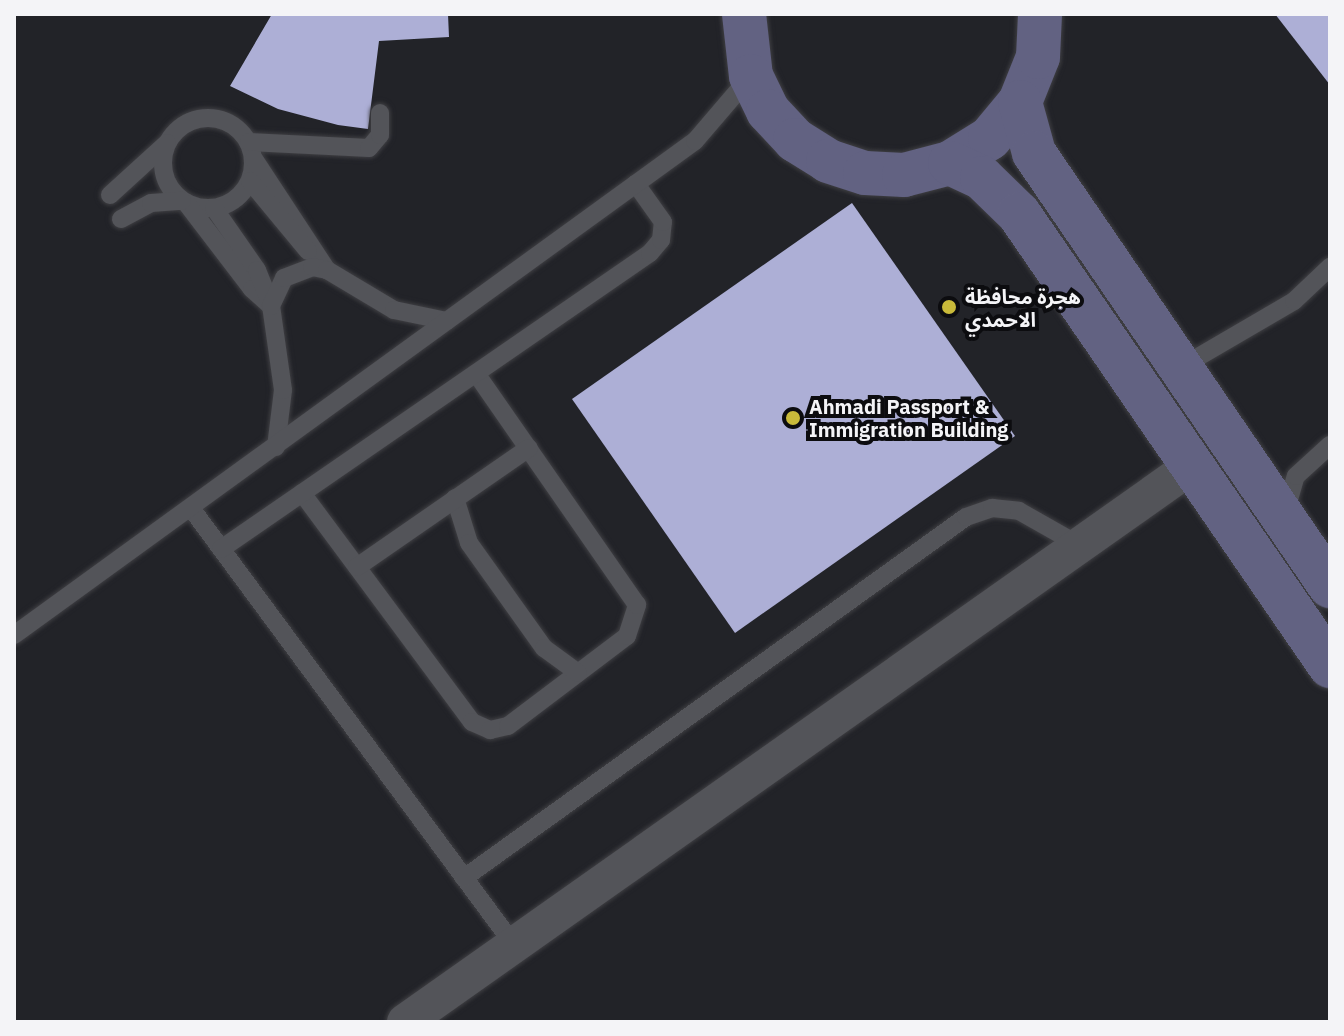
<!DOCTYPE html>
<meta charset="utf-8">
<style>
body{margin:0}
#map{position:relative;width:1344px;height:1036px;overflow:hidden;background:#222328;font-family:"IBM Plex Sans","Noto Sans Arabic",sans-serif}
div>[style]{position:absolute}
.building>*{inset:0;background:#adafd6}
.roads{filter:drop-shadow(0 0 2px #3f3f43) drop-shadow(0 0 2px #3f3f43)}
.service>*{height:18px;margin:-9px;padding:0 9px;transform-origin:9px;border-radius:9px;background:#535459}
.service>.ring{margin:-9px;padding:0;box-sizing:content-box;background:none;border:18px solid #535459;border-radius:50%}
.minor>*{height:36px;margin:-18px;padding:0 18px;transform-origin:18px;border-radius:18px;background:#535459}
.secondary>*{height:44px;margin:-22px;padding:0 22px;transform-origin:22px;border-radius:22px;background:#626282}
.dots>*{width:22px;height:22px;translate:-50% -50%;box-sizing:border-box;border:4px solid #0c0c0f;border-radius:50%}
span{translate:-50% -50%;white-space:nowrap;text-align:center;line-height:1.15;-webkit-text-stroke:8px #0c0c0f;paint-order:stroke}
.poi-label{font-size:20px;color:#f4f4f7;font-weight:700}
.left{translate:0 -50%;text-align:left}
.frame{position:absolute;inset:0;border:16px solid #f4f4f7;pointer-events:none}
</style>
<div id="map">
<div class="building">
<i style="clip-path:polygon(272px 14px,448px 14px,449px 37px,379px 41px,368px 129px,338px 125px,278px 109px,230px 86px)"></i>
<i style="clip-path:polygon(1275px 14px,1330px 14px,1330px 85px)"></i>
<i style="clip-path:polygon(852px 203px,1015px 436px,735px 633px,572px 399px)"></i>
</div>
<div class="roads">
<div class="service">
<i class="ring" style="left:163px;top:118px;width:72px;height:72px"></i>
<i style="left:249px;top:142px;width:120px;rotate:2.9deg"></i>
<i style="left:369px;top:148px;width:17px;rotate:-50deg"></i>
<i style="left:380px;top:135px;width:22px;rotate:-90deg"></i>
<i style="left:254px;top:159px;width:133px;rotate:56.7deg"></i>
<i style="left:250px;top:181px;width:91px;rotate:50.4deg"></i>
<i style="left:110px;top:195px;width:77px;rotate:-42.4deg"></i>
<i style="left:187px;top:204px;width:107px;rotate:52.6deg"></i>
<i style="left:252px;top:289px;width:25px;rotate:42deg"></i>
<i style="left:214px;top:208px;width:75px;rotate:55.3deg"></i>
<i style="left:257px;top:270px;width:35px;rotate:68deg"></i>
<i style="left:121px;top:219px;width:34px;rotate:-28deg"></i>
<i style="left:151px;top:203px;width:31px;rotate:-4deg"></i>
<i style="left:1181px;top:367px;width:131px;rotate:-30.3deg"></i>
<i style="left:1294px;top:301px;width:50px;rotate:-43.4deg"></i>
<i style="left:276px;top:447px;width:57px;rotate:-83deg"></i>
<i style="left:283px;top:390px;width:85px;rotate:-98.1deg"></i>
<i style="left:271px;top:306px;width:31px;rotate:-65deg"></i>
<i style="left:284px;top:278px;width:30px;rotate:-21deg"></i>
<i style="left:312px;top:267px;width:15px;rotate:11deg"></i>
<i style="left:327px;top:270px;width:78px;rotate:30.8deg"></i>
<i style="left:394px;top:310px;width:54px;rotate:11.7deg"></i>
<i style="left:302px;top:493px;width:285px;rotate:53.4deg"></i>
<i style="left:472px;top:722px;width:20px;rotate:24deg"></i>
<i style="left:490px;top:730px;width:18px;rotate:-13deg"></i>
<i style="left:508px;top:726px;width:149px;rotate:-37.1deg"></i>
<i style="left:627px;top:636px;width:33px;rotate:-72deg"></i>
<i style="left:637px;top:605px;width:282px;rotate:-124.8deg"></i>
<i style="left:455px;top:498px;width:47px;rotate:72.7deg"></i>
<i style="left:469px;top:543px;width:129px;rotate:54.5deg"></i>
<i style="left:544px;top:648px;width:42px;rotate:36.3deg"></i>
<i style="left:191px;top:508px;width:543px;rotate:53.53deg"></i>
<i style="left:1286px;top:510px;width:35px;rotate:-74deg"></i>
<i style="left:1296px;top:476px;width:46px;rotate:-42.4deg"></i>
<i style="left:221px;top:549px;width:521px;rotate:-34.6deg"></i>
<i style="left:650px;top:253px;width:17px;rotate:-50deg"></i>
<i style="left:661px;top:240px;width:18px;rotate:-84deg"></i>
<i style="left:663px;top:222px;width:47px;rotate:-125.4deg"></i>
<i style="left:357px;top:567px;width:209px;rotate:-34.7deg"></i>
<i style="left:14px;top:635px;width:841px;rotate:-35.96deg"></i>
<i style="left:695px;top:141px;width:83px;rotate:-49.4deg"></i>
<i style="left:464px;top:878px;width:618px;rotate:-35.72deg"></i>
<i style="left:966px;top:517px;width:28px;rotate:-19deg"></i>
<i style="left:992px;top:508px;width:27px;rotate:6deg"></i>
<i style="left:1019px;top:511px;width:69px;rotate:29.5deg"></i>
</div>
<div class="minor">
<i style="left:405px;top:1022px;width:965px;rotate:-35.25deg"></i>
</div>
<div class="secondary">
<i style="left:744px;top:14px;width:62px;rotate:83.6deg"></i>
<i style="left:751px;top:76px;width:39px;rotate:64deg"></i>
<i style="left:768px;top:111px;width:40px;rotate:47deg"></i>
<i style="left:795px;top:140px;width:39px;rotate:32deg"></i>
<i style="left:828px;top:161px;width:39px;rotate:18deg"></i>
<i style="left:865px;top:173px;width:39px;rotate:3deg"></i>
<i style="left:904px;top:175px;width:48px;rotate:-14.6deg"></i>
<i style="left:950px;top:163px;width:47px;rotate:-32deg"></i>
<i style="left:990px;top:138px;width:47px;rotate:-50.2deg"></i>
<i style="left:1020px;top:102px;width:48px;rotate:-68.2deg"></i>
<i style="left:1038px;top:57px;width:43px;rotate:-87.3deg"></i>
<i style="left:1020px;top:102px;width:53px;rotate:74.6deg"></i>
<i style="left:1034px;top:153px;width:525px;rotate:55.64deg"></i>
<i style="left:950px;top:163px;width:35px;rotate:25deg"></i>
<i style="left:982px;top:178px;width:52px;rotate:44.2deg"></i>
<i style="left:1019px;top:214px;width:549px;rotate:55.47deg"></i>
</div>
</div>
<div class="dots">
<i style="left:949px;top:307px;background:#c9ba3a"></i>
<i style="left:793px;top:418px;background:#c9ba3a"></i>
</div>
<div class="poi-label">
<span class="left" style="left:965px;top:308px">هجرة محافظة<br>الاحمدي</span>
<span class="left" style="left:809px;top:418px">Ahmadi Passport &amp;<br>Immigration Building</span>
</div>
<div class="frame"></div>
</div>
